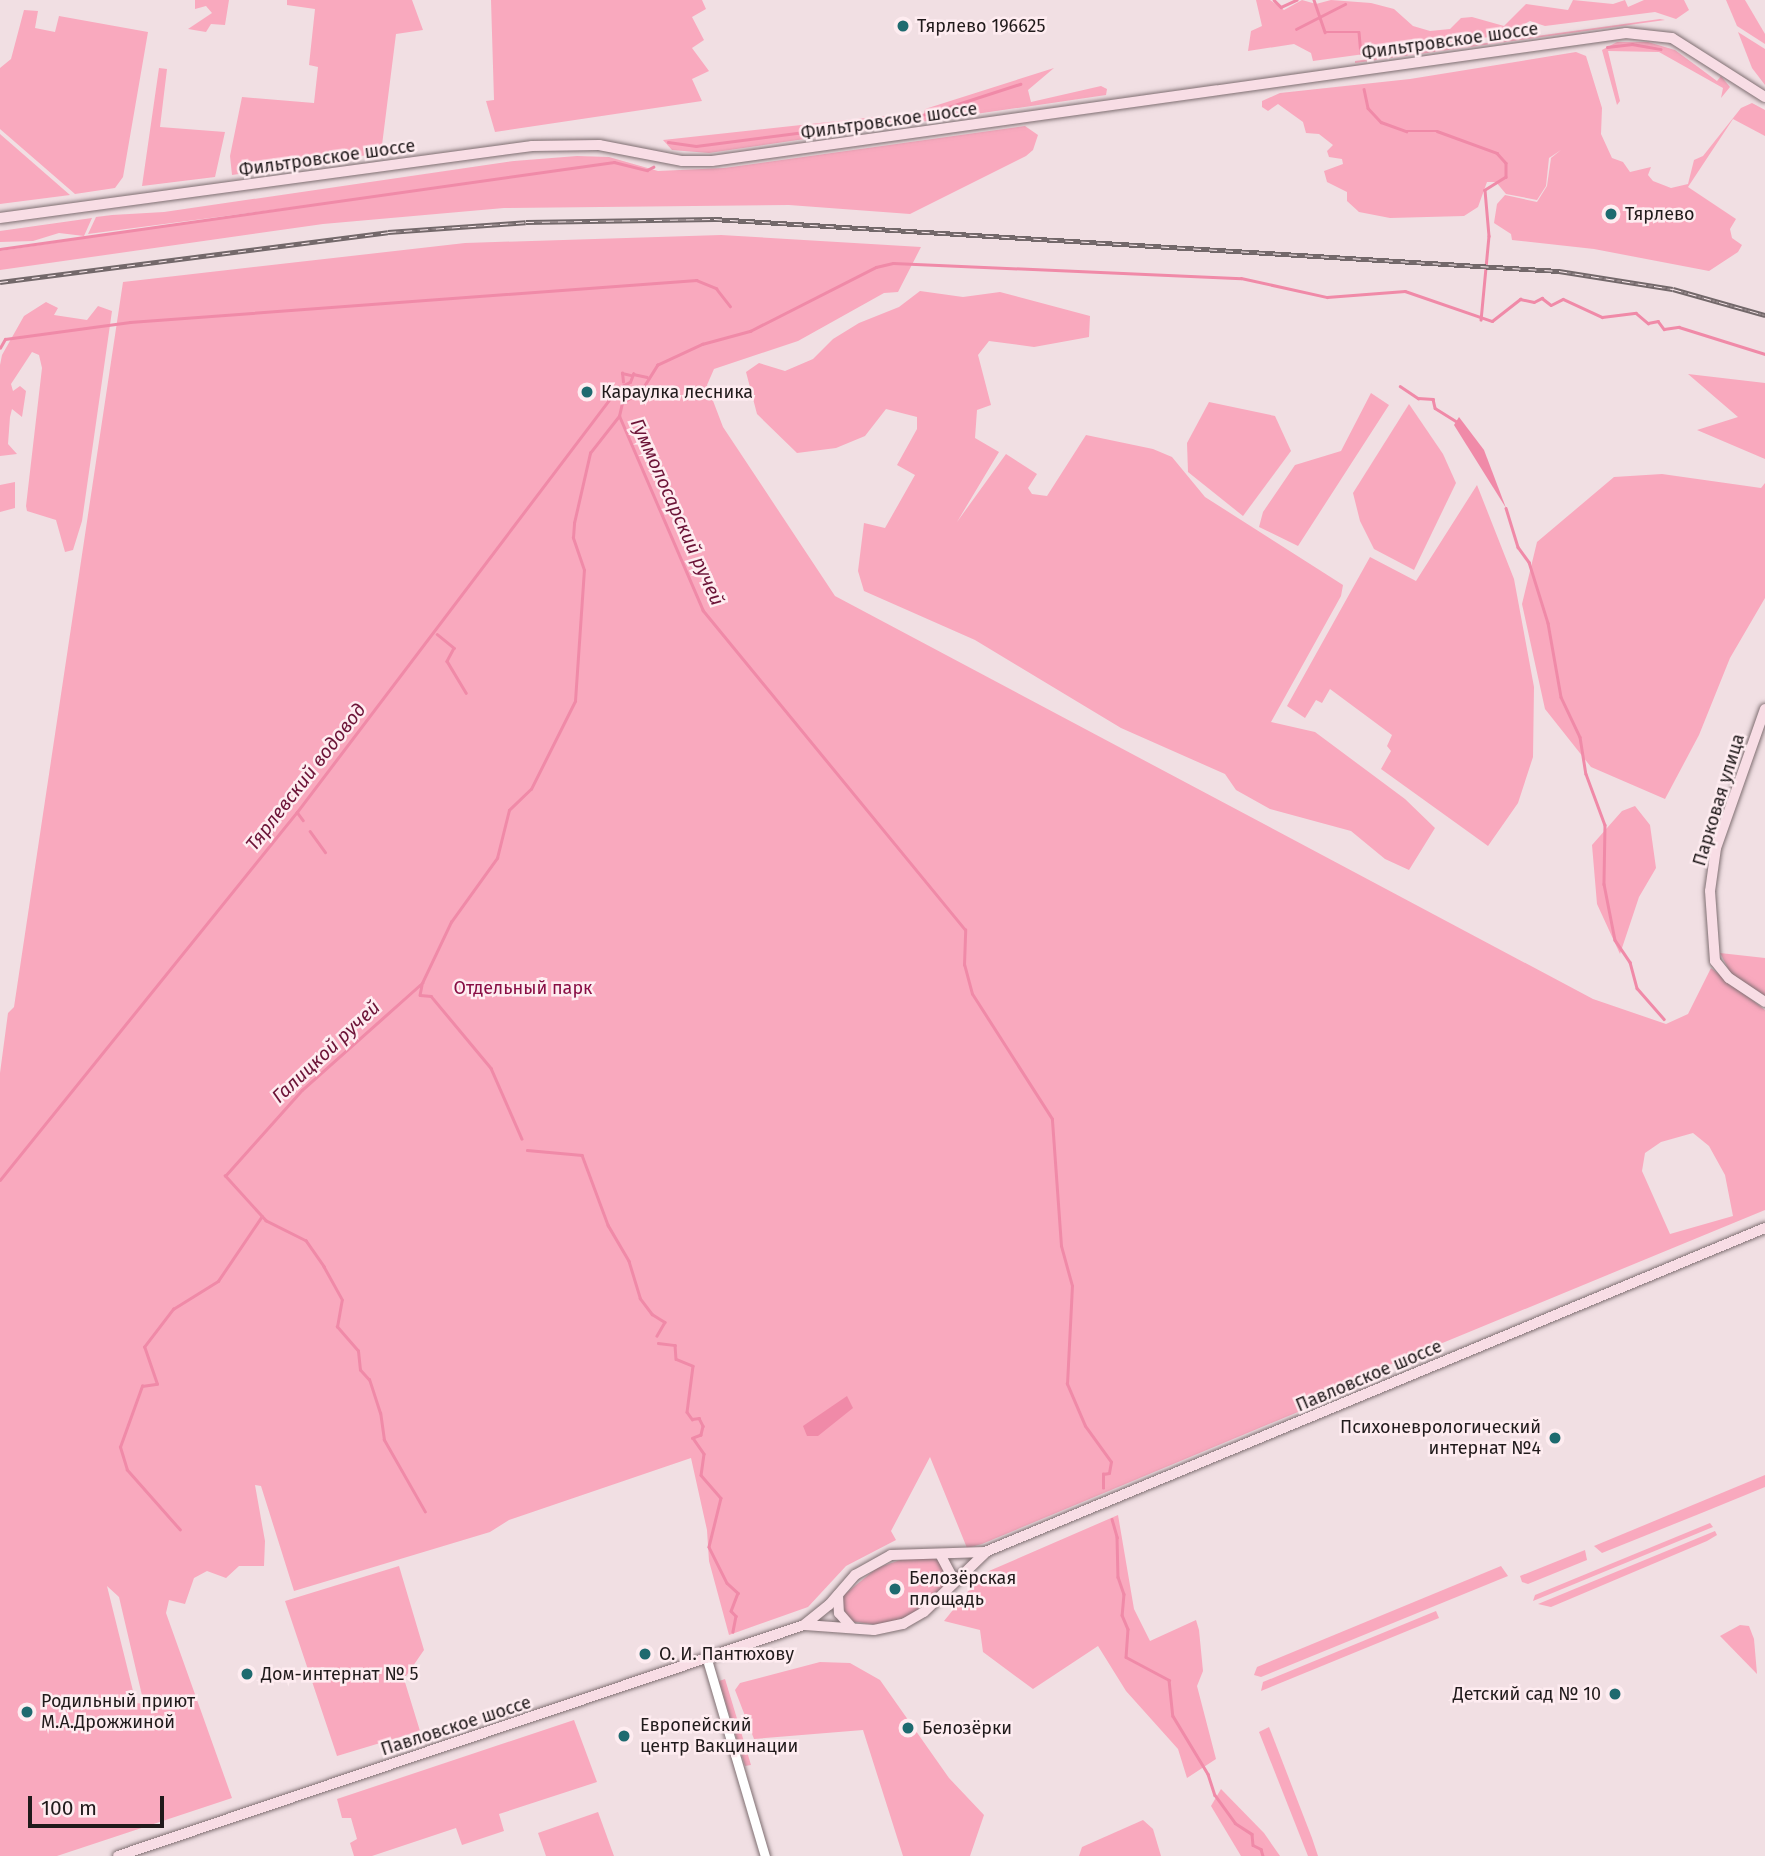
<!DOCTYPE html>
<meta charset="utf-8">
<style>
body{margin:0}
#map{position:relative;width:1765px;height:1856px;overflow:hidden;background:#f1dfe3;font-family:"Fira Sans",sans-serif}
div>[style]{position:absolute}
.green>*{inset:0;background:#f9a9be}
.water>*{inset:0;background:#f08aa8}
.stream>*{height:2.5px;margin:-1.25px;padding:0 1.25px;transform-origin:1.25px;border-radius:1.25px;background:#f08aa8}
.roads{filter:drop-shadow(0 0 2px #7f6f72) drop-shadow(0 0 2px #7f6f72)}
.tertiary>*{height:9px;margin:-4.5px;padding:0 4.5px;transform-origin:4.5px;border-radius:4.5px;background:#fff}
.secondary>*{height:10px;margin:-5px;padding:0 5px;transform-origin:5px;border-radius:5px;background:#f8dde5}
.rail>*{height:5px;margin-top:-2.5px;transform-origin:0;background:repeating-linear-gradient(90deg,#feecf0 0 8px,#73686a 0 16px);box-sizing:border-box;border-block:2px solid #73686a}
.dots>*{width:19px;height:19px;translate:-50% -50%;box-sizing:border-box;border:4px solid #feecf0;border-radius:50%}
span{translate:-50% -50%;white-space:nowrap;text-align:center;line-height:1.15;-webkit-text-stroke:5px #feecf0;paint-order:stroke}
.poi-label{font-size:18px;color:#201a1b}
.left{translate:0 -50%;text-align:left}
.right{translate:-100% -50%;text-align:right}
.street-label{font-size:18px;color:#201a1b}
.park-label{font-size:18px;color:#880d44}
.water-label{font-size:19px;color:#6c1337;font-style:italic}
.scale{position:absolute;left:28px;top:1796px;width:136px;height:32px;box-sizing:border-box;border:4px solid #201a1b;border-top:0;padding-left:9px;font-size:21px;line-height:24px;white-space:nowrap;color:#201a1b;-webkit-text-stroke:5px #feecf0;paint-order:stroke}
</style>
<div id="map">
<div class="green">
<i style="clip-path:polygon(195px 0,229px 0,225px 25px,211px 24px,206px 32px,188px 29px,212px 13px,206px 6px,195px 9px)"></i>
<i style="clip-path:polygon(287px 0,412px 0,423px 30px,396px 34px,381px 153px,232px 175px,230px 156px,242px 97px,314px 103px,318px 67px,309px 65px,315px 9px,287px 5px)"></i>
<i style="clip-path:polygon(491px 0,702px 0,706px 9px,692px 17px,704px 40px,692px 48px,709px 71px,692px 79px,702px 101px,495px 132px,486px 101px,494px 100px)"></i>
<i style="clip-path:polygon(1256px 0,1270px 0,1284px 10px,1302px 0,1316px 4px,1331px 0,1371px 3px,1394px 9px,1413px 26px,1430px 31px,1450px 29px,1461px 18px,1472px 17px,1504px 26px,1526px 4px,1568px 10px,1573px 0,1613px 4px,1625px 0,1628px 7px,1644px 0,1684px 0,1689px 10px,1676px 19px,1655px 12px,1545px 26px,1530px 21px,1504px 35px,1313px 61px,1311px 53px,1294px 44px,1248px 51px,1251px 31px,1262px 26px)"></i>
<i style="clip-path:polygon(1726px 0,1745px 0,1765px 34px,1765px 44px,1737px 26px)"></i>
<i style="clip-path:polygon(24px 10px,38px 11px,35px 28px,55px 32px,59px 16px,148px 32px,123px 177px,115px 188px,75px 194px,0 129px,0 68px,11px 59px)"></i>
<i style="clip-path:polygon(1660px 19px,1665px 20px,1355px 63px,1355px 61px)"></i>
<i style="clip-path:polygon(1738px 32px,1765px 49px,1765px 85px,1752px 68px)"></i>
<i style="clip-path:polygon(1648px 42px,1675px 50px,1717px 81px,1721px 76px,1730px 87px,1721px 98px,1723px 88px,1659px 52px,1608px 51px,1620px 101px,1617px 105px,1602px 50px,1617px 42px)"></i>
<i style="clip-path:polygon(1576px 52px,1586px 56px,1602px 108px,1601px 134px,1612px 158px,1623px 162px,1630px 172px,1651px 167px,1648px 175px,1653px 181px,1671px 188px,1688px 184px,1694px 160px,1703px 156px,1741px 108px,1752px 103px,1765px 110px,1765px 136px,1733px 119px,1688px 187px,1736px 219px,1730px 229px,1732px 238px,1742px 245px,1738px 252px,1709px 271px,1594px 249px,1512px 240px,1511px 234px,1494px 223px,1497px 204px,1505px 195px,1537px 202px,1547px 186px,1551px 158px,1561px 150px,1549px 158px,1546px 186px,1537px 200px,1506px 194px,1496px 182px,1487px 182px,1478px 207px,1464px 216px,1390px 218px,1359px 212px,1347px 201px,1347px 192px,1327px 182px,1324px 171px,1343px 164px,1342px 159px,1329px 157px,1327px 151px,1333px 145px,1319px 134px,1306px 133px,1303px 122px,1278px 104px,1268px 111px,1262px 107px,1262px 101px,1280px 93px,1410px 79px)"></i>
<i style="clip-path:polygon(159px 68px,167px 69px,160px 127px,225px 132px,215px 177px,142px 186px)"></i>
<i style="clip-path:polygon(1054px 68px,1028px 90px,1031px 102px,1101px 86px,1107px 89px,1106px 95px,709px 153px,672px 150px,663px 140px,921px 112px,923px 119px,925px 109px)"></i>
<i style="clip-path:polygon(1025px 126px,1038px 135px,1033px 150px,1026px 156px,910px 214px,789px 205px,504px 208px,323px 224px,0 270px,0 251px,301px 206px,88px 234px,96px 217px,112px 215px,164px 212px,514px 161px,577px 156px,609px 157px,658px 171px,724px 168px)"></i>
<i style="clip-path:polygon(0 134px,70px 195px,0 204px)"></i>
<i style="clip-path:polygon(92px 218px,84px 236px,59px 233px,33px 241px,0 242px,0 231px)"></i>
<i style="clip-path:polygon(evenodd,721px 235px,921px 247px,898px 292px,884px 293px,798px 341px,714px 369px,707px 385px,723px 427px,835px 596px,1593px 999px,1666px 1024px,1688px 1014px,1711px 968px,1765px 1010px,1765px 1210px,1314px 1396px,1317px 1404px,982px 1544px,967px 1548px,930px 1457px,891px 1531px,896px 1540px,846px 1566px,808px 1607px,729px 1635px,709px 1561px,707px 1530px,691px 1458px,509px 1520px,490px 1532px,294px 1591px,261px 1486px,255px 1485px,265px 1541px,264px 1566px,239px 1566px,226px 1578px,207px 1571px,194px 1578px,185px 1604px,169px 1600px,166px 1613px,232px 1798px,57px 1856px,0 1856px,0 1073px,8px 1013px,14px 1007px,123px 282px,465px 243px,721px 235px,1693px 1133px,1709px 1146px,1725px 1175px,1733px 1216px,1670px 1234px,1642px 1171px,1645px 1153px,1661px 1142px,1693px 1133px,721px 235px,107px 1586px,119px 1597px,144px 1704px,136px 1703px,107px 1586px)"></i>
<i style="clip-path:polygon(920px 291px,963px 297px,1000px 292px,1090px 316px,1089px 337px,1034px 347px,989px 341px,978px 355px,991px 405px,977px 410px,975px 438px,999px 452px,957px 522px,1006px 454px,1037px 474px,1028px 488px,1032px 494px,1047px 496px,1086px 435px,1153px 449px,1172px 457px,1205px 497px,1343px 585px,1341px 596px,1271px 722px,1315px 732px,1405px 799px,1435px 828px,1409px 870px,1385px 859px,1351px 831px,1270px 809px,1236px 790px,1225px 774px,1121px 728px,975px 640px,864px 591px,858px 571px,864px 523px,885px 528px,915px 475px,897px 465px,917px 429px,917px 417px,886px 409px,865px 436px,836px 448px,797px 453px,757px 414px,746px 372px,759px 363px,785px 371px,813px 359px,833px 339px,859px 323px,899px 307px)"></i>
<i style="clip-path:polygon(46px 302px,58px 308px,54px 315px,87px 320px,98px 306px,112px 311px,82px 521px,73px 550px,65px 552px,56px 520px,27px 511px,26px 506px,42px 368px,39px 355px,32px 352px,11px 384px,13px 391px,20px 386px,26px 391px,22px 417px,12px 409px,10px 417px,8px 444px,17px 454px,0 456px,0 485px,15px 482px,15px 508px,0 512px,0 365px,2px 355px,24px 316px)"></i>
<i style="clip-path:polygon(1688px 374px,1765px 383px,1765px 459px,1697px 430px,1738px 417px)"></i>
<i style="clip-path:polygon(1371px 393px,1389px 405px,1298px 546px,1259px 527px,1263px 512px,1295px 465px,1341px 451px)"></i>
<i style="clip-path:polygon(1209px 402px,1275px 416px,1291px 451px,1243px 516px,1188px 472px,1187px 443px)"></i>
<i style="clip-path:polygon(1409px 404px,1443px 454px,1456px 483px,1414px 570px,1374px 549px,1360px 521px,1353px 493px)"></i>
<i style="clip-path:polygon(1662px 474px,1761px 488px,1765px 483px,1765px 598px,1730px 658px,1699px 735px,1665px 799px,1591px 767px,1545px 709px,1522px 604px,1537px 542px,1614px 477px)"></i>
<i style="clip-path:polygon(1477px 485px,1514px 579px,1534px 687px,1533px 757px,1518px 803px,1488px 846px,1381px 769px,1391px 751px,1387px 746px,1392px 735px,1330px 689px,1322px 703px,1316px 700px,1305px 718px,1287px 706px,1370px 557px,1416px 581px)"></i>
<i style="clip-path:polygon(1635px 806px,1650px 825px,1656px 868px,1639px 897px,1620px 954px,1597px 904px,1592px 845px,1622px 811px)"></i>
<i style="clip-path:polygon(1720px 953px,1765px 958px,1765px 996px,1731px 974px)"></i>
<i style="clip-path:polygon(1765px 1475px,1765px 1487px,1704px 1512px,1602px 1553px,1594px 1546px)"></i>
<i style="clip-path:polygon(1118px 1515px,1134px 1609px,1150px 1641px,1196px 1620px,1199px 1630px,1203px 1671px,1197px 1686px,1216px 1759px,1187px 1778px,1178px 1749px,1126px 1691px,1098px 1646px,1033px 1689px,983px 1652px,980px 1630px,944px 1621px,982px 1574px)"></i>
<i style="clip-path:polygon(1710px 1523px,1713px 1527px,1533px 1601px,1535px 1595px)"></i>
<i style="clip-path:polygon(1715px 1531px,1717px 1535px,1707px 1541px,1551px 1607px,1538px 1604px)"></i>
<i style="clip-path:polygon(1585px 1550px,1587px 1560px,1528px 1584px,1522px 1582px,1520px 1576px)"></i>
<i style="clip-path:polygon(906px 1558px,929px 1557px,942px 1562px,946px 1584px,927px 1606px,907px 1617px,879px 1625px,849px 1621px,841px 1602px,845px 1594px,877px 1568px)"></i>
<i style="clip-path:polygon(399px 1566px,424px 1650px,404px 1679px,420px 1731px,337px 1756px,285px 1601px)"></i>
<i style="clip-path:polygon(1501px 1566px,1508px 1576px,1261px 1677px,1254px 1675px,1257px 1667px)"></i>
<i style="clip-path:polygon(1436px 1611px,1439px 1618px,1261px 1691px,1263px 1682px)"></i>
<i style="clip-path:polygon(1740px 1625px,1749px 1626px,1754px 1639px,1757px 1674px,1720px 1636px)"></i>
<i style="clip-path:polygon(820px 1662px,850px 1663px,880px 1680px,949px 1778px,984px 1815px,970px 1856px,903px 1856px,863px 1730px,754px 1739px,735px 1690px,740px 1683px)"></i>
<i style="clip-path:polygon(725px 1679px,751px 1765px,745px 1766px,719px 1681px)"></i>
<i style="clip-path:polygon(574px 1720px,597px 1782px,499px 1814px,504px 1831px,462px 1845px,456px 1828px,372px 1856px,354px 1856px,350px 1843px,357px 1839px,351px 1818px,342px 1818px,337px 1799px)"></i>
<i style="clip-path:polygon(1269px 1727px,1312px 1838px,1318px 1856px,1308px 1856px,1259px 1732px)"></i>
<i style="clip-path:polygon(1221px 1789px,1264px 1833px,1280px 1856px,1241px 1856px,1211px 1806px)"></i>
<i style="clip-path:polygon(598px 1812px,614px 1856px,546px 1856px,538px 1833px)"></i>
<i style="clip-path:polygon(1143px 1820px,1153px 1829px,1161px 1856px,1079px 1856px,1082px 1847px)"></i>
</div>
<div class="water">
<i style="clip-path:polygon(1459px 417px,1484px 450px,1506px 508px,1454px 425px)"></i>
<i style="clip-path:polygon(847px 1396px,853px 1408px,818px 1436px,807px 1436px,803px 1426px)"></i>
</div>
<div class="stream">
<i style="left:1274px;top:0;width:10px;rotate:45deg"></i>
<i style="left:1281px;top:7px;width:17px;rotate:-25deg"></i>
<i style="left:1314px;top:0;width:34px;rotate:71deg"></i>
<i style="left:1325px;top:32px;width:34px"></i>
<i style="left:1359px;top:32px;width:21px;rotate:85deg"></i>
<i style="left:1296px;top:29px;width:55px;rotate:-27deg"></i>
<i style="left:1607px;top:47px;width:25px;rotate:-7deg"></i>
<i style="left:1632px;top:44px;width:29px;rotate:10deg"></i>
<i style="left:1364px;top:89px;width:19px;rotate:78deg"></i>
<i style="left:1368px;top:108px;width:19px;rotate:47deg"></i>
<i style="left:1381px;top:122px;width:27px;rotate:20deg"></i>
<i style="left:1406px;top:131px;width:31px"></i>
<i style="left:1437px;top:131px;width:64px;rotate:20.1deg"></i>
<i style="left:1497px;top:153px;width:13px;rotate:48deg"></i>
<i style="left:1506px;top:163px;width:14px;rotate:90deg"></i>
<i style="left:1506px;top:177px;width:25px;rotate:148deg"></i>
<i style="left:1485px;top:190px;width:46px;rotate:85deg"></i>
<i style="left:1489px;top:236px;width:84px;rotate:95.4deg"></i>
<i style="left:668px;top:142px;width:28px;rotate:8deg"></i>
<i style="left:696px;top:146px;width:164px;rotate:-7.3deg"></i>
<i style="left:859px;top:125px;width:69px;rotate:-9.2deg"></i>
<i style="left:927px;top:114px;width:98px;rotate:-17.9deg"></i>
<i style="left:0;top:249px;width:620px;rotate:-8.06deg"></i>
<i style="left:614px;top:162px;width:34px;rotate:14deg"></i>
<i style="left:647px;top:170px;width:7px;rotate:-27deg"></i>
<i style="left:0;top:348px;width:10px;rotate:-61deg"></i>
<i style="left:5px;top:339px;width:126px;rotate:-7.7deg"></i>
<i style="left:130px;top:322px;width:568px;rotate:-4.24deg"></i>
<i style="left:696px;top:280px;width:22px;rotate:22deg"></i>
<i style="left:716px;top:288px;width:23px;rotate:52deg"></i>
<i style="left:623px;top:382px;width:9px;rotate:-96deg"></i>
<i style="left:622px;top:373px;width:9px;rotate:13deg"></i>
<i style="left:1400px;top:386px;width:22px;rotate:34deg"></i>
<i style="left:1418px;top:398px;width:15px;rotate:4deg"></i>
<i style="left:1433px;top:399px;width:9px;rotate:77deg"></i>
<i style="left:1435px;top:408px;width:25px;rotate:32deg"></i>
<i style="left:1506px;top:508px;width:41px;rotate:72.9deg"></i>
<i style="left:1518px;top:547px;width:19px;rotate:54deg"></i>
<i style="left:1529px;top:562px;width:64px;rotate:72.7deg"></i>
<i style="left:1548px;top:623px;width:75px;rotate:80deg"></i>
<i style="left:1561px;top:697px;width:44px;rotate:64.6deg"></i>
<i style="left:1580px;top:737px;width:37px;rotate:81deg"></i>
<i style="left:1586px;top:774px;width:54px;rotate:69.6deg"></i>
<i style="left:1605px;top:825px;width:59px;rotate:91deg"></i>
<i style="left:1604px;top:884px;width:57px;rotate:78.9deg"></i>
<i style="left:1615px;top:940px;width:27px;rotate:56deg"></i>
<i style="left:1630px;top:962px;width:27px;rotate:75deg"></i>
<i style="left:1637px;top:988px;width:41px;rotate:48.9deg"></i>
<i style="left:437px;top:634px;width:22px;rotate:39deg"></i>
<i style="left:454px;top:648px;width:15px;rotate:118deg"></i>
<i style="left:447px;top:661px;width:37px;rotate:59deg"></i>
<i style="left:297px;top:812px;width:10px;rotate:53deg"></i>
<i style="left:310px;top:831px;width:26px;rotate:54deg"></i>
<i style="left:422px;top:985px;width:10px;rotate:101deg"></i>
<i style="left:420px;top:995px;width:11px;rotate:5deg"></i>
<i style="left:431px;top:996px;width:94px;rotate:50.2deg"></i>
<i style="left:491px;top:1068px;width:77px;rotate:66.4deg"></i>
<i style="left:527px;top:1150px;width:55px;rotate:5.2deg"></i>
<i style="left:582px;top:1155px;width:75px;rotate:69.6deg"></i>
<i style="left:608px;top:1225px;width:42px;rotate:59.7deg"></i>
<i style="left:629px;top:1261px;width:39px;rotate:73deg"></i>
<i style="left:640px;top:1298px;width:20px;rotate:53deg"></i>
<i style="left:652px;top:1314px;width:15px;rotate:32deg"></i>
<i style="left:665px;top:1322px;width:16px;rotate:120deg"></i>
<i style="left:0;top:1180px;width:473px;rotate:-51.1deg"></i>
<i style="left:297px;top:812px;width:532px;rotate:-52.87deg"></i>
<i style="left:618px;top:388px;width:13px;rotate:-27deg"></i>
<i style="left:630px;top:382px;width:9px;rotate:-69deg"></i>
<i style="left:633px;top:374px;width:14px;rotate:12deg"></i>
<i style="left:658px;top:1343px;width:17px;rotate:7deg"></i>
<i style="left:675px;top:1345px;width:14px;rotate:86deg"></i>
<i style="left:676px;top:1359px;width:18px;rotate:22deg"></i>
<i style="left:693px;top:1366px;width:46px;rotate:97.4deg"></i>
<i style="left:687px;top:1412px;width:9px;rotate:54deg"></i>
<i style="left:692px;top:1419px;width:7px;rotate:-8deg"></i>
<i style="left:699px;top:1418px;width:9px;rotate:63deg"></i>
<i style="left:703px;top:1426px;width:9px;rotate:103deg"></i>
<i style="left:701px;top:1435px;width:9px;rotate:159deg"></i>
<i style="left:693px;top:1438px;width:19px;rotate:55deg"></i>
<i style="left:704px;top:1454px;width:21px;rotate:98deg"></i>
<i style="left:701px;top:1475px;width:30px;rotate:49deg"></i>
<i style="left:721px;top:1498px;width:50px;rotate:103.8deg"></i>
<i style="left:709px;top:1547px;width:40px;rotate:63.4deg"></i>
<i style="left:727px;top:1583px;width:15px;rotate:42deg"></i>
<i style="left:738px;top:1593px;width:19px;rotate:111deg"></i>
<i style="left:731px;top:1611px;width:7px;rotate:45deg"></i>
<i style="left:736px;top:1616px;width:16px;rotate:101deg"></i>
<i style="left:1103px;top:1488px;width:14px;rotate:-90deg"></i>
<i style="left:1103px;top:1474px;width:6px;rotate:-9deg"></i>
<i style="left:1109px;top:1473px;width:11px;rotate:-80deg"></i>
<i style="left:1111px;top:1462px;width:44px;rotate:-125.8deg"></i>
<i style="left:1085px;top:1426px;width:46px;rotate:-113.2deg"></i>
<i style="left:1067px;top:1384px;width:98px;rotate:-87.1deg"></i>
<i style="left:1072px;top:1286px;width:41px;rotate:-105.4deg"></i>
<i style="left:1061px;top:1246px;width:127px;rotate:-94.1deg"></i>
<i style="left:1052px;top:1119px;width:148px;rotate:-122.6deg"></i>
<i style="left:972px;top:994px;width:30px;rotate:-105deg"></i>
<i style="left:964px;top:965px;width:35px;rotate:-88deg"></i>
<i style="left:965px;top:930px;width:413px;rotate:-129.4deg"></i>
<i style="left:703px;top:611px;width:212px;rotate:-113.3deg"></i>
<i style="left:619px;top:416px;width:13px;rotate:-77deg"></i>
<i style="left:622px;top:403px;width:22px;rotate:-32deg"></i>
<i style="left:641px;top:391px;width:31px;rotate:-58deg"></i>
<i style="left:657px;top:365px;width:50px;rotate:-25deg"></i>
<i style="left:702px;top:344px;width:50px;rotate:-15.2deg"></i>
<i style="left:750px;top:331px;width:141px;rotate:-26.9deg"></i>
<i style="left:876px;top:267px;width:17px;rotate:-13deg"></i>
<i style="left:893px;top:263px;width:348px;rotate:2.5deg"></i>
<i style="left:1241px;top:278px;width:88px;rotate:12.5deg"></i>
<i style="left:1327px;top:297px;width:78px;rotate:-4.4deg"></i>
<i style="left:1405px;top:291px;width:92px;rotate:19deg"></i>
<i style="left:1492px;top:321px;width:36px;rotate:-38deg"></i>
<i style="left:1520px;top:299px;width:14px;rotate:12deg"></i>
<i style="left:1534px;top:302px;width:9px;rotate:-27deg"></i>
<i style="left:1542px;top:298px;width:11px;rotate:38deg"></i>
<i style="left:1551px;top:305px;width:13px;rotate:-27deg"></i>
<i style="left:1563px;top:299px;width:43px;rotate:24.8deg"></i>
<i style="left:1602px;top:317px;width:34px;rotate:-7deg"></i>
<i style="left:1636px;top:313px;width:16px;rotate:40deg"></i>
<i style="left:1648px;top:323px;width:10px;rotate:-11deg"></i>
<i style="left:1658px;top:321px;width:10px;rotate:53deg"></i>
<i style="left:1664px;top:329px;width:15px;rotate:-8deg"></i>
<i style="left:1679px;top:327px;width:90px;rotate:17.4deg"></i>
<i style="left:425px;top:1512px;width:83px;rotate:-119.7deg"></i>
<i style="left:384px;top:1440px;width:27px;rotate:-98deg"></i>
<i style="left:380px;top:1413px;width:35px;rotate:-108deg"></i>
<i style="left:369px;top:1380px;width:13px;rotate:-132deg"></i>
<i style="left:360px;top:1370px;width:19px;rotate:-96deg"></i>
<i style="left:358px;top:1351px;width:32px;rotate:-131deg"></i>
<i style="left:337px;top:1327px;width:27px;rotate:-80deg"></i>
<i style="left:342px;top:1300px;width:38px;rotate:-119deg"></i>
<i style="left:324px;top:1267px;width:32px;rotate:-125deg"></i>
<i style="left:306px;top:1241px;width:45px;rotate:-153.4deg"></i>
<i style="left:266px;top:1221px;width:61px;rotate:-132.3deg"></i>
<i style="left:225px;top:1176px;width:115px;rotate:-48.2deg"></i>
<i style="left:302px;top:1090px;width:161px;rotate:-41.7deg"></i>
<i style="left:422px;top:983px;width:68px;rotate:-64.6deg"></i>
<i style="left:451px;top:922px;width:79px;rotate:-54.3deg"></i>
<i style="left:497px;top:858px;width:49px;rotate:-76deg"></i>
<i style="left:509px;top:810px;width:30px;rotate:-44deg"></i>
<i style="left:531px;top:789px;width:98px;rotate:-63.4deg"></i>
<i style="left:575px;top:701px;width:131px;rotate:-86.1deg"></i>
<i style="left:584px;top:570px;width:34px;rotate:-109deg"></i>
<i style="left:573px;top:538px;width:15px;rotate:-86deg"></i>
<i style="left:574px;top:523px;width:72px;rotate:-77.1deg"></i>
<i style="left:590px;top:453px;width:47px;rotate:-51.9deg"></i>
<i style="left:1112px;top:1519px;width:19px;rotate:74deg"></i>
<i style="left:1117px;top:1537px;width:40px;rotate:88.6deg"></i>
<i style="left:1118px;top:1577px;width:18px;rotate:71deg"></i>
<i style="left:1124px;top:1594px;width:21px;rotate:95deg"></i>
<i style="left:1122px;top:1615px;width:15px;rotate:67deg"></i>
<i style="left:1128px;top:1629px;width:28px;rotate:94deg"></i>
<i style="left:1126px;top:1657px;width:49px;rotate:28.1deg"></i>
<i style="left:1169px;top:1680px;width:36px;rotate:84deg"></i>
<i style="left:1173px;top:1716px;width:68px;rotate:58.9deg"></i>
<i style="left:1208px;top:1774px;width:22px;rotate:72deg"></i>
<i style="left:1215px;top:1795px;width:34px;rotate:54deg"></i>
<i style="left:1235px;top:1823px;width:20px;rotate:33deg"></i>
<i style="left:1252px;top:1834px;width:11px;rotate:85deg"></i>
<i style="left:1253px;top:1845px;width:9px;rotate:27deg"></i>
<i style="left:1261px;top:1849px;width:7px;rotate:74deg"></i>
<i style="left:180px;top:1530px;width:80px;rotate:-131.5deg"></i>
<i style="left:127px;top:1470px;width:24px;rotate:-107deg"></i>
<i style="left:120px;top:1447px;width:65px;rotate:-70.2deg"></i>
<i style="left:142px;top:1386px;width:15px;rotate:-8deg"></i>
<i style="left:157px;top:1384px;width:39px;rotate:-109deg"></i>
<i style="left:144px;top:1347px;width:48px;rotate:-52.7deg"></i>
<i style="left:173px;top:1309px;width:53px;rotate:-31.9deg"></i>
<i style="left:218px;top:1281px;width:78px;rotate:-55.9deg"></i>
</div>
<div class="roads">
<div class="tertiary">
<i style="left:706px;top:1656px;width:209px;rotate:73.6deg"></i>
</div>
<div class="secondary">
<i style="left:0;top:218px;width:537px;rotate:-7.71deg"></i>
<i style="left:532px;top:146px;width:67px;rotate:-0.9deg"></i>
<i style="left:599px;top:145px;width:85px;rotate:10.9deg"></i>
<i style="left:682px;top:161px;width:30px"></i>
<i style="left:712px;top:161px;width:923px;rotate:-7.97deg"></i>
<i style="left:1626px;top:33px;width:46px;rotate:6.2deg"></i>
<i style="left:1672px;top:38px;width:110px;rotate:32.4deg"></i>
<i style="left:1765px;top:709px;width:147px;rotate:109.4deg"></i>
<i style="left:1716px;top:848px;width:43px;rotate:97.9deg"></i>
<i style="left:1710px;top:891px;width:70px;rotate:85.9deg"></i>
<i style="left:1715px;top:961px;width:22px;rotate:51deg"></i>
<i style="left:1729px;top:978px;width:43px;rotate:33.7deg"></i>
<i style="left:940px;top:1554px;width:30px;rotate:62deg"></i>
<i style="left:838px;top:1595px;width:18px;rotate:87deg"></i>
<i style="left:839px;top:1613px;width:18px;rotate:49deg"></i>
<i style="left:805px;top:1625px;width:69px;rotate:4.1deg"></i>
<i style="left:874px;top:1630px;width:30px;rotate:-12deg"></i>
<i style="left:903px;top:1624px;width:24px;rotate:-30deg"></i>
<i style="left:924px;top:1612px;width:85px;rotate:-44deg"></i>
<i style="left:118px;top:1856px;width:724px;rotate:-18.61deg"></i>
<i style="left:804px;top:1625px;width:32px;rotate:-39deg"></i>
<i style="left:829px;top:1605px;width:40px;rotate:-49deg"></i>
<i style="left:855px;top:1575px;width:41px;rotate:-29.1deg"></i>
<i style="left:891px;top:1555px;width:94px;rotate:-1.8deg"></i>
<i style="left:985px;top:1552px;width:845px;rotate:-22.56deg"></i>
</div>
</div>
<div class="rail">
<i style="left:0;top:282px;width:391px;rotate:-7.3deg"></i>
<i style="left:388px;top:232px;width:138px;rotate:-4.1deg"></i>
<i style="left:526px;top:222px;width:188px;rotate:-0.9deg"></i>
<i style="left:714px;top:219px;width:847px;rotate:3.52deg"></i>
<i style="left:1559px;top:271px;width:115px;rotate:9deg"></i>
<i style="left:1673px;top:289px;width:96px;rotate:15.8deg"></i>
</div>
<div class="dots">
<i style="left:903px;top:26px;background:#1e6a6f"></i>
<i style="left:1611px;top:214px;background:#1e6a6f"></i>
<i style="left:587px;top:392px;background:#1e6a6f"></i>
<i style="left:1555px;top:1438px;background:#1e6a6f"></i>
<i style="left:895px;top:1589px;background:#1e6a6f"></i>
<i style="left:645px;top:1654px;background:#1e6a6f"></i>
<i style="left:247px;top:1674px;background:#1e6a6f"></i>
<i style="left:1615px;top:1694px;background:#1e6a6f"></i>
<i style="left:27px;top:1712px;background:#1e6a6f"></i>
<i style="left:908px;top:1728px;background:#1e6a6f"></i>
<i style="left:624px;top:1736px;background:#1e6a6f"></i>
</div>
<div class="poi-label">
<span class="left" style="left:917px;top:26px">Тярлево 196625</span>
<span class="left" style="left:1625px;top:214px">Тярлево</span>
<span class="left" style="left:601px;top:392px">Караулка лесника</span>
<span class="right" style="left:1541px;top:1438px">Психоневрологический<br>интернат №4</span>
<span class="left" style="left:909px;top:1589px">Белозёрская<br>площадь</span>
<span class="left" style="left:659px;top:1654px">О. И. Пантюхову</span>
<span class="left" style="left:261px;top:1674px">Дом-интернат № 5</span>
<span class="right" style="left:1601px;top:1694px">Детский сад № 10</span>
<span class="left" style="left:41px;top:1712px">Родильный приют<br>М.А.Дрожжиной</span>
<span class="left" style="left:640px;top:1736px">Европейский<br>центр Вакцинации</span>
<span class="left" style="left:922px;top:1728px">Белозёрки</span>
</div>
<div class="street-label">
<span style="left:1450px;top:41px;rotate:-8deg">Фильтровское шоссе</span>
<span style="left:889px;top:121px;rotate:-8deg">Фильтровское шоссе</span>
<span style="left:327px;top:158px;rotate:-8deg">Фильтровское шоссе</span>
<span style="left:1719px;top:800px;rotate:-73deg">Парковая улица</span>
<span style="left:1369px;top:1376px;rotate:-23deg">Павловское шоссе</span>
<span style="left:456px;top:1726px;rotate:-18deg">Павловское шоссе</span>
</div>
<div class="park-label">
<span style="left:523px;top:988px">Отдельный парк</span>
</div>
<div class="water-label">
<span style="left:677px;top:512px;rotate:66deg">Гуммолосарский ручей</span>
<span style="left:306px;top:777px;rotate:-52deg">Тярлевский водовод</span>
<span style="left:326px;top:1052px;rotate:-43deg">Галицкой ручей</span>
</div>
<div class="scale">100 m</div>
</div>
